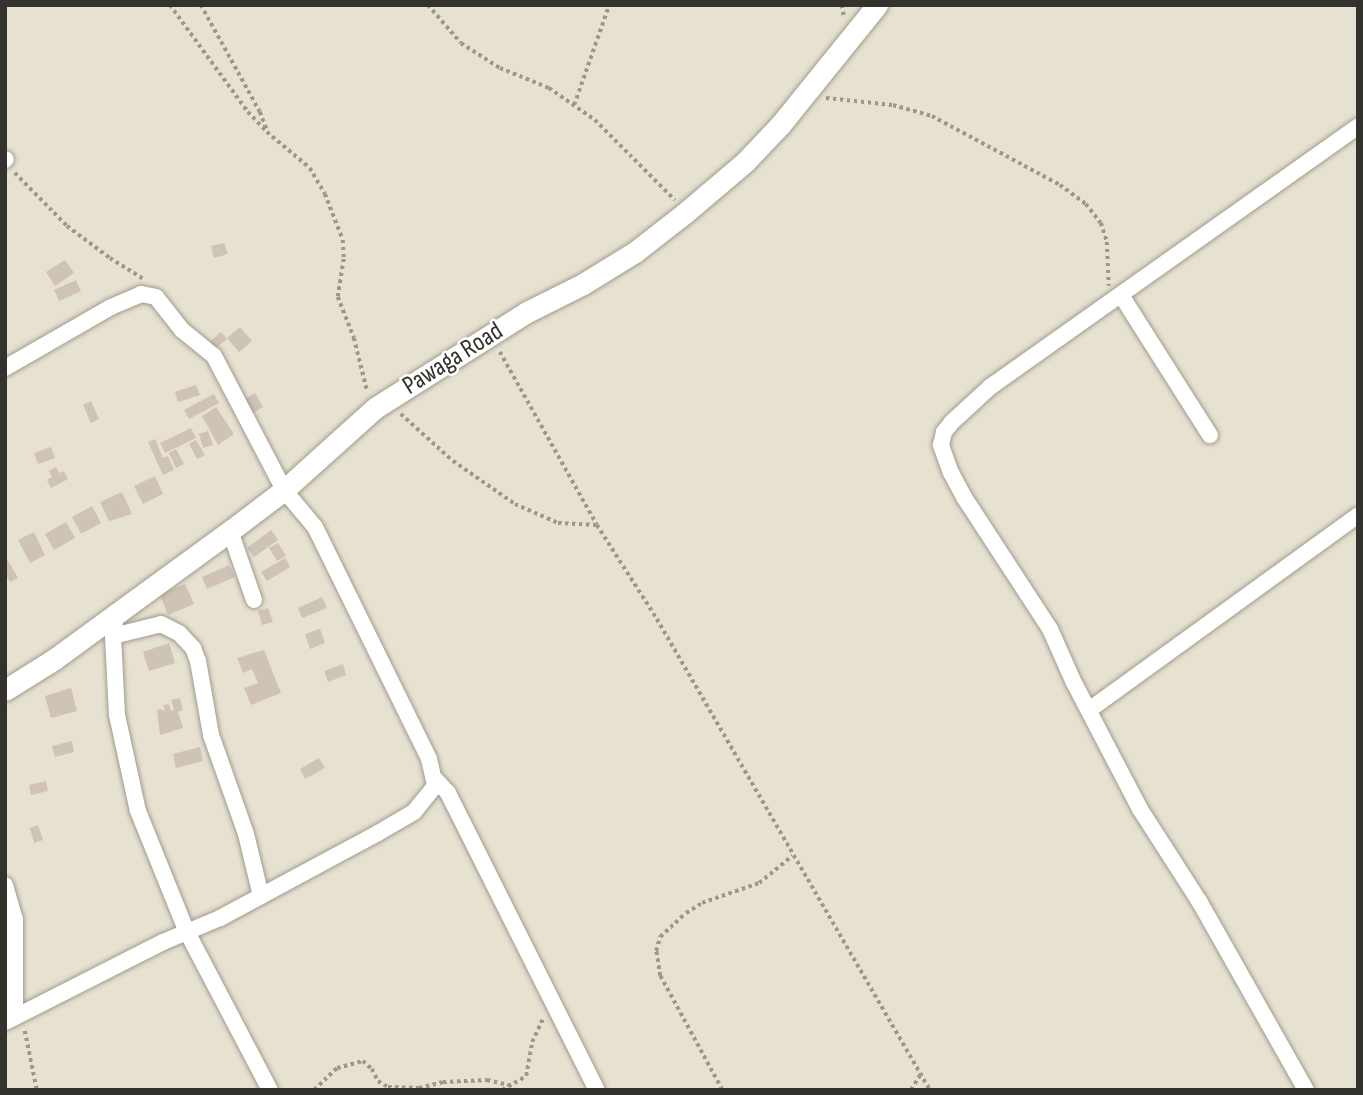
<!DOCTYPE html>
<style>
body{margin:0}
#map{position:relative;width:1363px;height:1095px;overflow:hidden;background:#e6e1d1;font-family:"Sofia Sans Condensed",sans-serif}
div>[style]{position:absolute}
.building>*{inset:0;background:#cfc2b6}
.path>*{height:3.5px;margin-top:-1.75px;transform-origin:0;background:repeating-linear-gradient(90deg,#9a978b 0 3.5px,transparent 0 7px)}
.roads{filter:drop-shadow(0 0 2px #a09c8c) drop-shadow(0 0 2px #a09c8c)}
.minor>*{height:16px;margin:-8px;padding:0 8px;transform-origin:8px;border-radius:8px;background:#fff}
.secondary>*{height:21px;margin:-10.5px;padding:0 10.5px;transform-origin:10.5px;border-radius:10.5px;background:#fff}
span{translate:-50% -50%;white-space:nowrap;text-align:center;line-height:1.15;-webkit-text-stroke:5px #fff;paint-order:stroke}
.street-label{font-size:26px;color:#34322c}
.frame{position:absolute;inset:0;border:7px solid #34322c;pointer-events:none}
</style>
<div id="map">
<div class="building">
<i style="clip-path:polygon(224px 243px,228px 254px,214px 258px,211px 246px)"></i>
<i style="clip-path:polygon(65px 260px,74px 273px,55px 286px,46px 272px)"></i>
<i style="clip-path:polygon(76px 280px,81px 291px,59px 301px,54px 290px)"></i>
<i style="clip-path:polygon(240px 327px,252px 341px,239px 352px,227px 338px)"></i>
<i style="clip-path:polygon(221px 332px,227px 339px,213px 351px,207px 344px)"></i>
<i style="clip-path:polygon(196px 385px,200px 395px,178px 402px,175px 392px)"></i>
<i style="clip-path:polygon(255px 393px,263px 407px,245px 418px,237px 404px)"></i>
<i style="clip-path:polygon(214px 394px,219px 403px,189px 419px,184px 410px)"></i>
<i style="clip-path:polygon(91px 401px,99px 419px,91px 423px,83px 405px)"></i>
<i style="clip-path:polygon(216px 407px,234px 434px,218px 445px,202px 416px)"></i>
<i style="clip-path:polygon(191px 428px,196px 438px,165px 453px,160px 443px)"></i>
<i style="clip-path:polygon(208px 431px,213px 445px,203px 448px,199px 434px)"></i>
<i style="clip-path:polygon(155px 439px,163px 458px,168px 456px,174px 470px,163px 475px,148px 442px)"></i>
<i style="clip-path:polygon(196px 440px,205px 455px,197px 459px,189px 444px)"></i>
<i style="clip-path:polygon(51px 447px,55px 458px,38px 464px,34px 453px)"></i>
<i style="clip-path:polygon(176px 449px,184px 464px,176px 468px,169px 453px)"></i>
<i style="clip-path:polygon(56px 467px,59px 473px,64px 471px,68px 479px,51px 488px,47px 480px,52px 477px,49px 471px)"></i>
<i style="clip-path:polygon(155px 476px,163px 494px,143px 504px,134px 486px)"></i>
<i style="clip-path:polygon(122px 492px,132px 514px,109px 521px,100px 502px)"></i>
<i style="clip-path:polygon(92px 506px,101px 523px,81px 534px,72px 517px)"></i>
<i style="clip-path:polygon(66px 522px,75px 538px,54px 550px,45px 534px)"></i>
<i style="clip-path:polygon(271px 530px,278px 540px,254px 557px,247px 548px)"></i>
<i style="clip-path:polygon(34px 532px,45px 555px,30px 563px,18px 540px)"></i>
<i style="clip-path:polygon(278px 543px,286px 556px,277px 561px,269px 548px)"></i>
<i style="clip-path:polygon(285px 558px,290px 567px,267px 581px,261px 572px)"></i>
<i style="clip-path:polygon(7px 559px,18px 578px,10px 582px,5px 573px)"></i>
<i style="clip-path:polygon(229px 565px,235px 577px,207px 589px,202px 577px)"></i>
<i style="clip-path:polygon(185px 584px,194px 604px,168px 615px,160px 595px)"></i>
<i style="clip-path:polygon(322px 597px,327px 608px,302px 618px,298px 608px)"></i>
<i style="clip-path:polygon(268px 608px,273px 622px,262px 625px,258px 611px)"></i>
<i style="clip-path:polygon(320px 629px,325px 643px,310px 649px,305px 634px)"></i>
<i style="clip-path:polygon(169px 643px,175px 663px,149px 671px,143px 652px)"></i>
<i style="clip-path:polygon(264px 650px,281px 693px,251px 705px,244px 688px,258px 683px,252px 669px,243px 673px,237px 658px)"></i>
<i style="clip-path:polygon(343px 664px,346px 675px,328px 682px,324px 671px)"></i>
<i style="clip-path:polygon(71px 688px,77px 711px,51px 718px,45px 696px)"></i>
<i style="clip-path:polygon(180px 698px,183px 710px,178px 712px,183px 728px,160px 735px,157px 710px,161px 709px,165px 712px,163px 705px,169px 704px,171px 711px,174px 710px,171px 700px)"></i>
<i style="clip-path:polygon(72px 741px,74px 752px,55px 757px,52px 746px)"></i>
<i style="clip-path:polygon(200px 747px,203px 761px,176px 768px,173px 754px)"></i>
<i style="clip-path:polygon(319px 758px,325px 768px,305px 779px,300px 769px)"></i>
<i style="clip-path:polygon(46px 781px,48px 791px,31px 795px,29px 785px)"></i>
<i style="clip-path:polygon(38px 825px,43px 840px,34px 843px,30px 828px)"></i>
</div>
<div class="path">
<i style="left:170px;top:5px;width:132px;rotate:53.9deg"></i>
<i style="left:248px;top:112px;width:28px;rotate:46deg"></i>
<i style="left:267px;top:132px;width:56px;rotate:39.9deg"></i>
<i style="left:310px;top:168px;width:30px;rotate:60deg"></i>
<i style="left:325px;top:194px;width:49px;rotate:68.6deg"></i>
<i style="left:343px;top:240px;width:19px;rotate:87deg"></i>
<i style="left:344px;top:259px;width:38px;rotate:99deg"></i>
<i style="left:338px;top:297px;width:44px;rotate:68.7deg"></i>
<i style="left:354px;top:338px;width:54px;rotate:76deg"></i>
<i style="left:201px;top:5px;width:122px;rotate:61.1deg"></i>
<i style="left:260px;top:112px;width:19px;rotate:69deg"></i>
<i style="left:428px;top:5px;width:50px;rotate:49deg"></i>
<i style="left:461px;top:43px;width:46px;rotate:32.7deg"></i>
<i style="left:500px;top:68px;width:53px;rotate:22.2deg"></i>
<i style="left:549px;top:88px;width:56px;rotate:34.8deg"></i>
<i style="left:595px;top:120px;width:113px;rotate:45deg"></i>
<i style="left:842px;top:5px;width:11px;rotate:80deg"></i>
<i style="left:826px;top:98px;width:67px;rotate:6deg"></i>
<i style="left:893px;top:105px;width:41px;rotate:15.8deg"></i>
<i style="left:932px;top:116px;width:145px;rotate:28.3deg"></i>
<i style="left:1060px;top:185px;width:32px;rotate:36deg"></i>
<i style="left:1086px;top:204px;width:24px;rotate:52deg"></i>
<i style="left:1101px;top:223px;width:20px;rotate:72deg"></i>
<i style="left:1107px;top:242px;width:44px;rotate:87.4deg"></i>
<i style="left:574px;top:105px;width:106px;rotate:-70.7deg"></i>
<i style="left:15px;top:173px;width:74px;rotate:45.5deg"></i>
<i style="left:67px;top:226px;width:54px;rotate:36.7deg"></i>
<i style="left:110px;top:258px;width:40px;rotate:32deg"></i>
<i style="left:500px;top:352px;width:198px;rotate:60.7deg"></i>
<i style="left:597px;top:525px;width:112px;rotate:57.4deg"></i>
<i style="left:657px;top:619px;width:544px;rotate:59.9deg"></i>
<i style="left:401px;top:414px;width:70px;rotate:42.1deg"></i>
<i style="left:453px;top:461px;width:75px;rotate:34.7deg"></i>
<i style="left:515px;top:504px;width:47px;rotate:23.8deg"></i>
<i style="left:558px;top:523px;width:39px;rotate:3deg"></i>
<i style="left:25px;top:1031px;width:60px;rotate:78.5deg"></i>
<i style="left:314px;top:1090px;width:32px;rotate:-44deg"></i>
<i style="left:337px;top:1068px;width:27px;rotate:-15deg"></i>
<i style="left:363px;top:1061px;width:12px;rotate:42deg"></i>
<i style="left:372px;top:1069px;width:13px;rotate:63deg"></i>
<i style="left:378px;top:1081px;width:12px;rotate:31deg"></i>
<i style="left:388px;top:1087px;width:31px;rotate:2deg"></i>
<i style="left:419px;top:1088px;width:25px;rotate:-14deg"></i>
<i style="left:443px;top:1082px;width:44px;rotate:-2.6deg"></i>
<i style="left:487px;top:1080px;width:23px;rotate:13deg"></i>
<i style="left:502px;top:1090px;width:28px;rotate:-30deg"></i>
<i style="left:526px;top:1076px;width:35px;rotate:-80deg"></i>
<i style="left:532px;top:1042px;width:26px;rotate:-65deg"></i>
<i style="left:722px;top:1090px;width:130px;rotate:-118.5deg"></i>
<i style="left:660px;top:976px;width:25px;rotate:-99deg"></i>
<i style="left:656px;top:951px;width:15px;rotate:-74deg"></i>
<i style="left:660px;top:937px;width:35px;rotate:-43deg"></i>
<i style="left:686px;top:913px;width:19px;rotate:-32deg"></i>
<i style="left:702px;top:903px;width:60px;rotate:-19.3deg"></i>
<i style="left:759px;top:883px;width:43px;rotate:-39.3deg"></i>
<i style="left:911px;top:1090px;width:17px;rotate:-59deg"></i>
</div>
<div class="roads">
<div class="minor">
<i style="left:5px;top:160px;width:1px;rotate:-45deg"></i>
<i style="left:1121px;top:295px;width:166px;rotate:57.6deg"></i>
<i style="left:5px;top:368px;width:122px;rotate:-29.9deg"></i>
<i style="left:111px;top:307px;width:33px;rotate:-23deg"></i>
<i style="left:141px;top:294px;width:15px;rotate:11deg"></i>
<i style="left:156px;top:297px;width:42px;rotate:51.8deg"></i>
<i style="left:182px;top:330px;width:41px;rotate:39.1deg"></i>
<i style="left:214px;top:356px;width:151px;rotate:62.4deg"></i>
<i style="left:284px;top:490px;width:48px;rotate:50deg"></i>
<i style="left:315px;top:527px;width:258px;rotate:63.8deg"></i>
<i style="left:429px;top:759px;width:28px;rotate:77deg"></i>
<i style="left:435px;top:786px;width:33px;rotate:129deg"></i>
<i style="left:414px;top:812px;width:42px;rotate:149.7deg"></i>
<i style="left:378px;top:833px;width:179px;rotate:151.7deg"></i>
<i style="left:220px;top:918px;width:62px;rotate:157.2deg"></i>
<i style="left:163px;top:942px;width:177px;rotate:153.1deg"></i>
<i style="left:230px;top:531px;width:73px;rotate:70.8deg"></i>
<i style="left:116px;top:615px;width:21px;rotate:98deg"></i>
<i style="left:113px;top:636px;width:79px;rotate:87.1deg"></i>
<i style="left:117px;top:715px;width:98px;rotate:77.7deg"></i>
<i style="left:138px;top:811px;width:131px;rotate:68deg"></i>
<i style="left:187px;top:932px;width:178px;rotate:62.3deg"></i>
<i style="left:113px;top:636px;width:49px;rotate:-14deg"></i>
<i style="left:161px;top:624px;width:20px;rotate:27deg"></i>
<i style="left:179px;top:633px;width:21px;rotate:47deg"></i>
<i style="left:193px;top:648px;width:14px;rotate:69deg"></i>
<i style="left:198px;top:661px;width:75px;rotate:80deg"></i>
<i style="left:211px;top:735px;width:105px;rotate:70.5deg"></i>
<i style="left:246px;top:834px;width:64px;rotate:76.4deg"></i>
<i style="left:1089px;top:710px;width:332px;rotate:-35.9deg"></i>
<i style="left:435px;top:779px;width:19px;rotate:47deg"></i>
<i style="left:448px;top:793px;width:332px;rotate:63.4deg"></i>
<i style="left:5px;top:885px;width:35px;rotate:74deg"></i>
<i style="left:15px;top:919px;width:98px;rotate:90deg"></i>
<i style="left:1306px;top:1090px;width:217px;rotate:-119.5deg"></i>
<i style="left:1199px;top:901px;width:109px;rotate:-122.7deg"></i>
<i style="left:1140px;top:809px;width:142px;rotate:-117.6deg"></i>
<i style="left:1074px;top:683px;width:59px;rotate:-114deg"></i>
<i style="left:1050px;top:629px;width:158px;rotate:-123.1deg"></i>
<i style="left:964px;top:497px;width:27px;rotate:-118deg"></i>
<i style="left:951px;top:473px;width:30px;rotate:-110deg"></i>
<i style="left:941px;top:445px;width:13px;rotate:-77deg"></i>
<i style="left:944px;top:432px;width:13px;rotate:-51deg"></i>
<i style="left:952px;top:422px;width:52px;rotate:-42.6deg"></i>
<i style="left:990px;top:387px;width:451px;rotate:-35.3deg"></i>
</div>
<div class="secondary">
<i style="left:5px;top:690px;width:57px;rotate:-32deg"></i>
<i style="left:53px;top:660px;width:219px;rotate:-36.1deg"></i>
<i style="left:230px;top:531px;width:68px;rotate:-37.2deg"></i>
<i style="left:284px;top:490px;width:122px;rotate:-42deg"></i>
<i style="left:375px;top:408px;width:180px;rotate:-32.3deg"></i>
<i style="left:527px;top:312px;width:63px;rotate:-26.6deg"></i>
<i style="left:583px;top:284px;width:61px;rotate:-31.6deg"></i>
<i style="left:635px;top:252px;width:63px;rotate:-38deg"></i>
<i style="left:685px;top:213px;width:80px;rotate:-40.4deg"></i>
<i style="left:746px;top:161px;width:51px;rotate:-46.6deg"></i>
<i style="left:781px;top:124px;width:153px;rotate:-51.1deg"></i>
</div>
</div>
<div class="street-label">
<span style="left:453px;top:359px;rotate:-32deg">Pawaga Road</span>
</div>
<div class="frame"></div>
</div>
